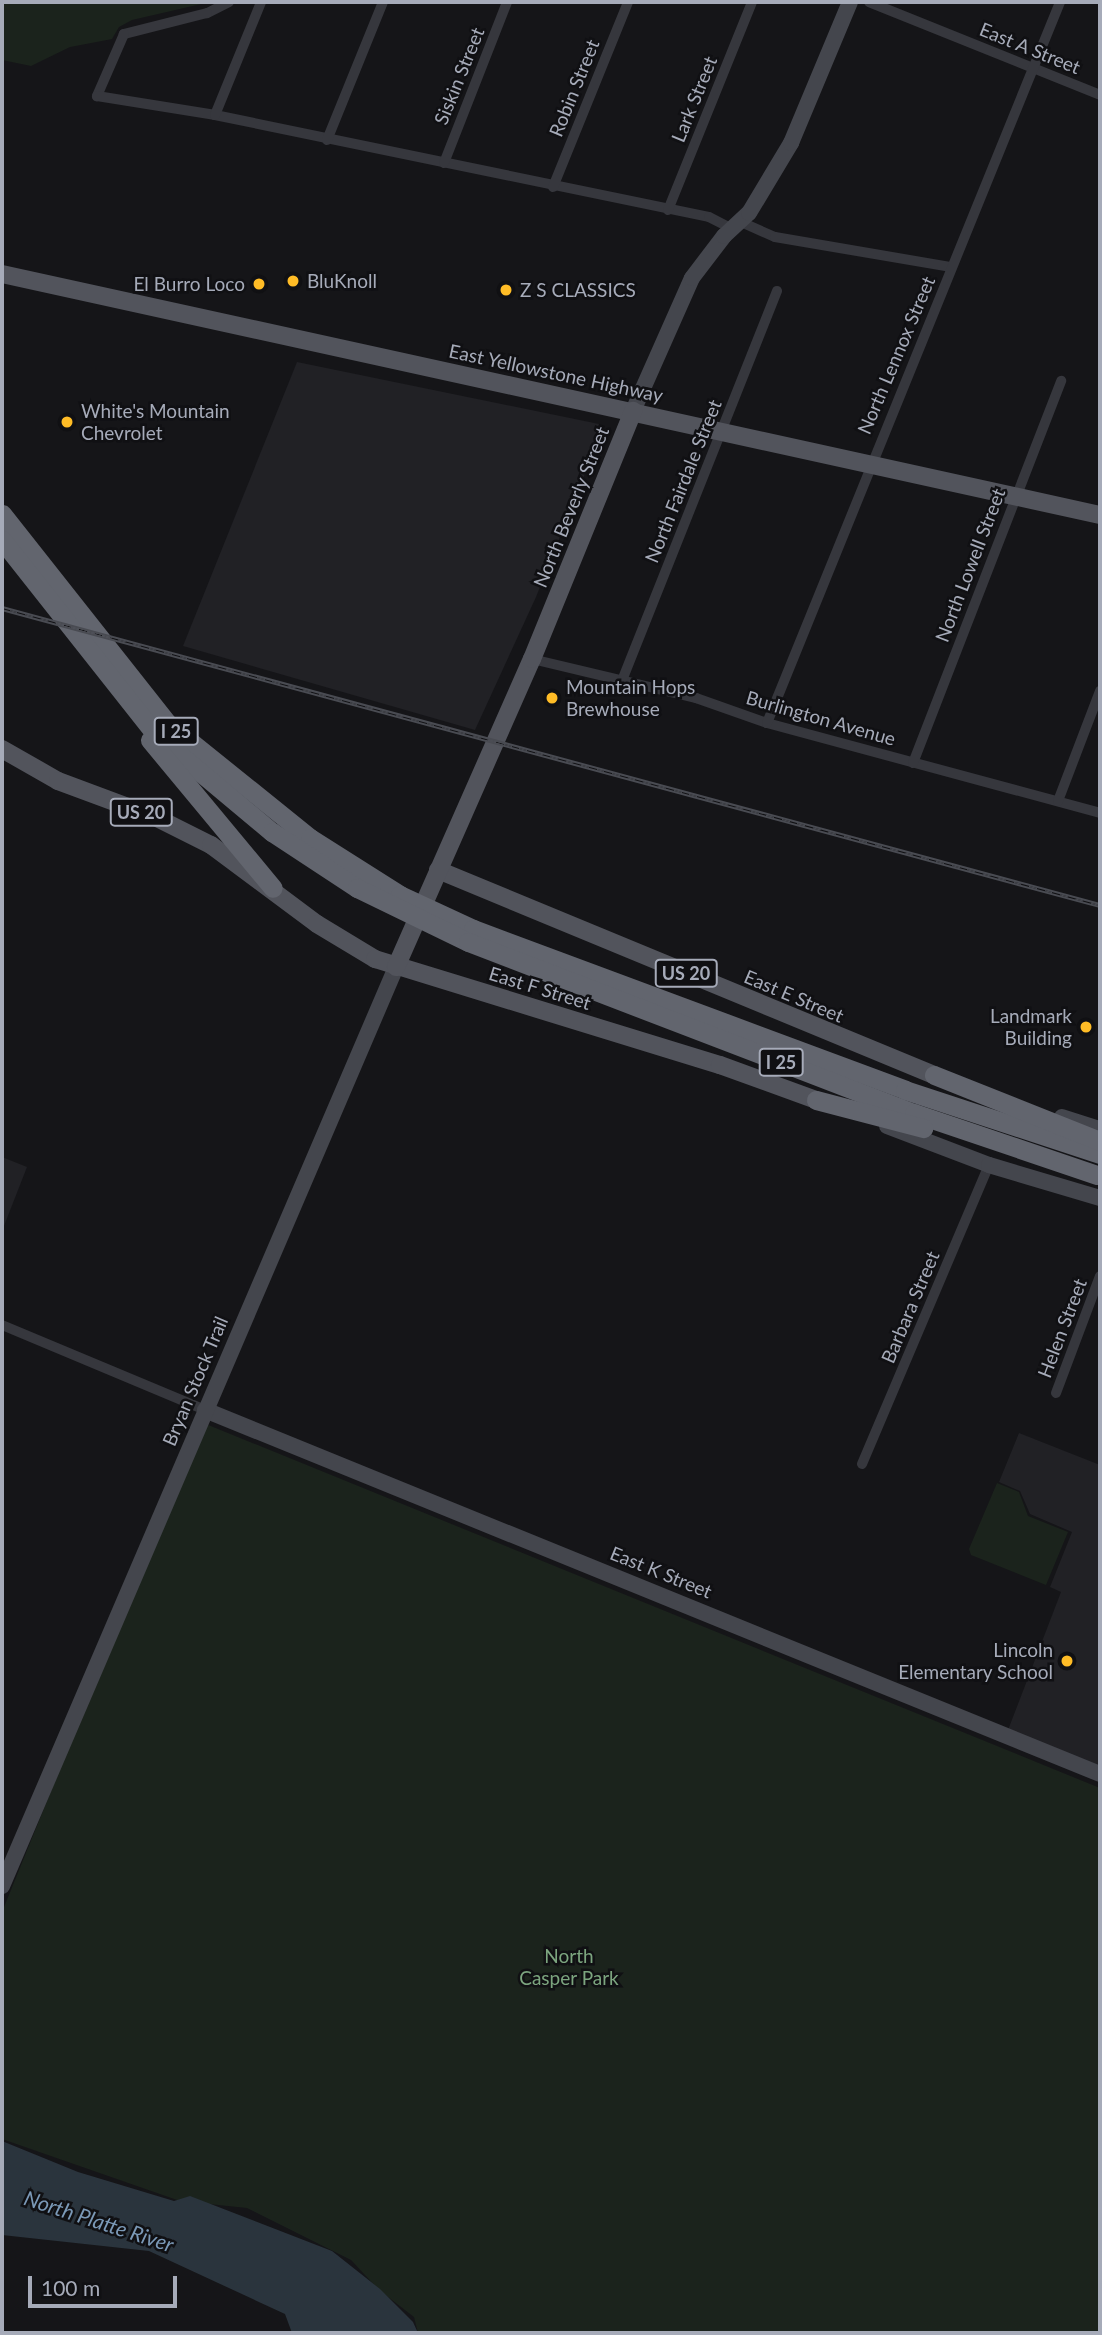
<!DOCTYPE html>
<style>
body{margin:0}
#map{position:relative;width:1102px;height:2335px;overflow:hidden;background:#151518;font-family:Lato,sans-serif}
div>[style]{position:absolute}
.built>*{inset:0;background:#212125}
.green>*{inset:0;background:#1b231c}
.water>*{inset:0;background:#2a343d}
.street>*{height:10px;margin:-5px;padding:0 5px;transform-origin:5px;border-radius:5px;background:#36373d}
.secondary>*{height:16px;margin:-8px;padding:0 8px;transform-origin:8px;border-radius:8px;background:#44464d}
.primary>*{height:18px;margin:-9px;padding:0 9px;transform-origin:9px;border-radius:9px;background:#52545c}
.highway>*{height:19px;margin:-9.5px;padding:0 9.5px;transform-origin:9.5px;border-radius:9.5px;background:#62656e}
.rail>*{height:5px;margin-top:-2.5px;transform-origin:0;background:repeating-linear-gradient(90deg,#101013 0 8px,#494b52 0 16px);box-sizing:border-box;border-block:2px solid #494b52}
.dots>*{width:19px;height:19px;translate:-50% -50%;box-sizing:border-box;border:4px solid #101013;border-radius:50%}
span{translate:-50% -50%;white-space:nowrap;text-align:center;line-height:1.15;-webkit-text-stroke:5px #101013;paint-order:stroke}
.shield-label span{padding:2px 5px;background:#101013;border:2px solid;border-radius:5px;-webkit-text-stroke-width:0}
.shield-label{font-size:18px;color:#a6abb9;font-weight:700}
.street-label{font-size:19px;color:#a6abb9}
.poi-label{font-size:19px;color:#a6abb9}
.left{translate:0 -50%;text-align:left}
.right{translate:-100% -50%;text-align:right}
.park-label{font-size:19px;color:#7ca57f}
.water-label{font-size:21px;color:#7b99b7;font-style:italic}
.frame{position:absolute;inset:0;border:4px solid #a6abb9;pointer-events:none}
.scale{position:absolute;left:28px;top:2276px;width:149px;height:32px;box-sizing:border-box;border:4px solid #a6abb9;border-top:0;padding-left:9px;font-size:21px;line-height:24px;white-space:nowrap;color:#a6abb9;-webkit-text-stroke:5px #101013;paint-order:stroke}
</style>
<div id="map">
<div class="built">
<i style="clip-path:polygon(297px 362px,599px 424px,594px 451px,536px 597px,475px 730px,183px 646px)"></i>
<i style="clip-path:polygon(2px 1157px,27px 1167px,2px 1231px)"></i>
<i style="clip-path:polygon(1019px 1433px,1100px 1465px,1100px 1767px,1008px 1730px,1061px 1592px,1050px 1587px,1072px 1532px,1030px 1514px,1020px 1491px,999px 1482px)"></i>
</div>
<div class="green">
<i style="clip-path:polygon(2px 2px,210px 2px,132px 20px,119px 27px,112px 39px,70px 47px,31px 66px,2px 60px)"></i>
<i style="clip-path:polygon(201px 1422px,1100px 1788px,1100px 2333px,418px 2333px,414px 2317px,379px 2290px,351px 2260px,247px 2208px,180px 2201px,2px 2139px,2px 1912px)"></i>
<i style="clip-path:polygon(997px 1483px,1019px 1492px,1028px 1516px,1068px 1532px,1046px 1585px,971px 1555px,969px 1549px)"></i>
</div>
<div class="water">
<i style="clip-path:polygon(2px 2141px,78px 2172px,174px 2201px,190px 2196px,332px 2251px,380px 2289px,413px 2322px,418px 2333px,292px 2333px,285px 2314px,149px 2251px,2px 2235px)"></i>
</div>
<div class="street">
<i style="left:229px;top:2px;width:25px;rotate:153deg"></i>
<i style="left:207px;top:13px;width:86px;rotate:165.8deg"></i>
<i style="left:124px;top:34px;width:68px;rotate:113.5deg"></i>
<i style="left:97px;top:96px;width:120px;rotate:9.1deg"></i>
<i style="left:215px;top:115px;width:504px;rotate:11.67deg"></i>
<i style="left:709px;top:217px;width:25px;rotate:27deg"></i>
<i style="left:869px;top:2px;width:249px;rotate:21.9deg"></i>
<i style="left:215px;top:115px;width:122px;rotate:-67.8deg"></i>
<i style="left:327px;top:140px;width:149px;rotate:-67.9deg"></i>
<i style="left:444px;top:163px;width:173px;rotate:-68.6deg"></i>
<i style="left:553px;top:187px;width:200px;rotate:-67.9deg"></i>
<i style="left:668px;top:210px;width:224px;rotate:-68deg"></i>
<i style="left:741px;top:222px;width:37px;rotate:24deg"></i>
<i style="left:775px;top:237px;width:179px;rotate:9.7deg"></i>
<i style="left:532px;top:659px;width:169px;rotate:13.4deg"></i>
<i style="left:696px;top:698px;width:75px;rotate:19.4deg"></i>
<i style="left:767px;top:723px;width:345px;rotate:15.1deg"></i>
<i style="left:621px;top:683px;width:422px;rotate:-68.3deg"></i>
<i style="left:767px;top:723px;width:778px;rotate:-67.88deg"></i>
<i style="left:913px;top:763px;width:410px;rotate:-68.8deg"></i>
<i style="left:1058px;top:801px;width:118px;rotate:-69.1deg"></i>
<i style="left:2px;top:1325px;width:220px;rotate:22.7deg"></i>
<i style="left:1056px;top:1393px;width:125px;rotate:-69.4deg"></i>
<i style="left:862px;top:1464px;width:325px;rotate:-67deg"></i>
</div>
<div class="secondary">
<i style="left:633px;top:411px;width:145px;rotate:-66.1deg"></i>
<i style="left:692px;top:278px;width:53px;rotate:-52.7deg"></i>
<i style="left:724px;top:236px;width:34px;rotate:-43deg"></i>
<i style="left:749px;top:213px;width:82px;rotate:-59deg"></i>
<i style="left:791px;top:143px;width:153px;rotate:-67.3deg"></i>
<i style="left:1062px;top:1117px;width:40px;rotate:18deg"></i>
<i style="left:887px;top:1126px;width:109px;rotate:20.9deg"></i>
<i style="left:989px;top:1165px;width:116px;rotate:16.6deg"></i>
<i style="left:205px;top:1410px;width:966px;rotate:22.13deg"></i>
<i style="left:2px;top:1886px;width:1000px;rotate:-66.79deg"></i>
</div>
<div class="primary">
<i style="left:2px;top:274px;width:1124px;rotate:12.38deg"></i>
<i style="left:2px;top:749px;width:64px;rotate:29.7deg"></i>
<i style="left:58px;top:781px;width:103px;rotate:20.4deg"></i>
<i style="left:155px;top:817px;width:63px;rotate:26.6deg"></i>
<i style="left:211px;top:845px;width:132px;rotate:36.7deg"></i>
<i style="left:317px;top:924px;width:68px;rotate:31.1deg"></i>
<i style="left:375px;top:959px;width:361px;rotate:17.1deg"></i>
<i style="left:720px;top:1065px;width:102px;rotate:20deg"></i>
<i style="left:438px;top:870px;width:537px;rotate:22.46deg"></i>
<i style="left:396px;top:967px;width:337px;rotate:-66.2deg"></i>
<i style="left:532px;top:659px;width:268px;rotate:-67.8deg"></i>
</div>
<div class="highway">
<i style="left:2px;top:514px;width:266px;rotate:51.7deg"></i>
<i style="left:167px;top:723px;width:184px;rotate:38.8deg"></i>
<i style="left:310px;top:838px;width:107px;rotate:32.3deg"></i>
<i style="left:400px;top:895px;width:81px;rotate:25deg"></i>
<i style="left:473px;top:929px;width:461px;rotate:20.4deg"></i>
<i style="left:905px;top:1090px;width:205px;rotate:18.2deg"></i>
<i style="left:2px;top:540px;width:250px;rotate:51.7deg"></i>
<i style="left:157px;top:736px;width:150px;rotate:39.9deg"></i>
<i style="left:272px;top:832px;width:102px;rotate:33.4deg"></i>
<i style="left:357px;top:888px;width:123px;rotate:25.9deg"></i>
<i style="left:468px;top:942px;width:478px;rotate:21deg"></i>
<i style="left:914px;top:1113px;width:193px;rotate:18.7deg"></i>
<i style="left:150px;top:740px;width:192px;rotate:50.3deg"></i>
<i style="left:934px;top:1075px;width:179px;rotate:21.7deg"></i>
<i style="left:816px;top:1100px;width:111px;rotate:14.7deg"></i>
</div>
<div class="rail">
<i style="left:2px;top:608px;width:1137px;rotate:15.14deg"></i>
</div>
<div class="dots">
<i style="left:293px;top:281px;background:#ffbc26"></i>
<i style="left:259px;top:284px;background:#ffbc26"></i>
<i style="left:506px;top:290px;background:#ffbc26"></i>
<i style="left:67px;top:422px;background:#ffbc26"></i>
<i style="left:552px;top:698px;background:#ffbc26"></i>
<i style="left:1086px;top:1027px;background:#ffbc26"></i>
<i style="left:1067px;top:1661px;background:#ffbc26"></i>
</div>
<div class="shield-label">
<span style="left:176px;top:731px">I 25</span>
<span style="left:141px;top:812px">US 20</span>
<span style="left:686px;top:973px">US 20</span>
<span style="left:781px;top:1062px">I 25</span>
</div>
<div class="street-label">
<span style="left:1030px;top:48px;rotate:22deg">East A Street</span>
<span style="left:459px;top:76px;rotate:-68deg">Siskin Street</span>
<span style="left:574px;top:88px;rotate:-68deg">Robin Street</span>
<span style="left:694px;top:99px;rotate:-68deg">Lark Street</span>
<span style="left:896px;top:355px;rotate:-67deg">North Lennox Street</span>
<span style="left:556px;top:373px;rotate:12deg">East Yellowstone Highway</span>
<span style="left:683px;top:481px;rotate:-68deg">North Fairdale Street</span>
<span style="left:571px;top:507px;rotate:-68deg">North Beverly Street</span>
<span style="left:970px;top:565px;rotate:-69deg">North Lowell Street</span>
<span style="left:821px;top:718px;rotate:16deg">Burlington Avenue</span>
<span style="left:540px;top:988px;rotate:17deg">East F Street</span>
<span style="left:794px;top:996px;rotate:23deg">East E Street</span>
<span style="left:910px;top:1307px;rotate:-67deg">Barbara Street</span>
<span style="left:1062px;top:1328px;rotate:-69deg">Helen Street</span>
<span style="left:195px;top:1381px;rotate:-67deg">Bryan Stock Trail</span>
<span style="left:661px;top:1572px;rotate:22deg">East K Street</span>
</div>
<div class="poi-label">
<span class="left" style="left:307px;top:281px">BluKnoll</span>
<span class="right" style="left:245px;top:284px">El Burro Loco</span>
<span class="left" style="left:520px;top:290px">Z S CLASSICS</span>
<span class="left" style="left:81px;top:422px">White's Mountain<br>Chevrolet</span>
<span class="left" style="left:566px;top:698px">Mountain Hops<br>Brewhouse</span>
<span class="right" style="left:1072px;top:1027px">Landmark<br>Building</span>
<span class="right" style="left:1053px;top:1661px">Lincoln<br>Elementary School</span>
</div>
<div class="park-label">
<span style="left:569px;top:1967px">North<br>Casper Park</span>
</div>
<div class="water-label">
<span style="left:99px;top:2221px;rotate:18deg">North Platte River</span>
</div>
<div class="frame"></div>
<div class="scale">100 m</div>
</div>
